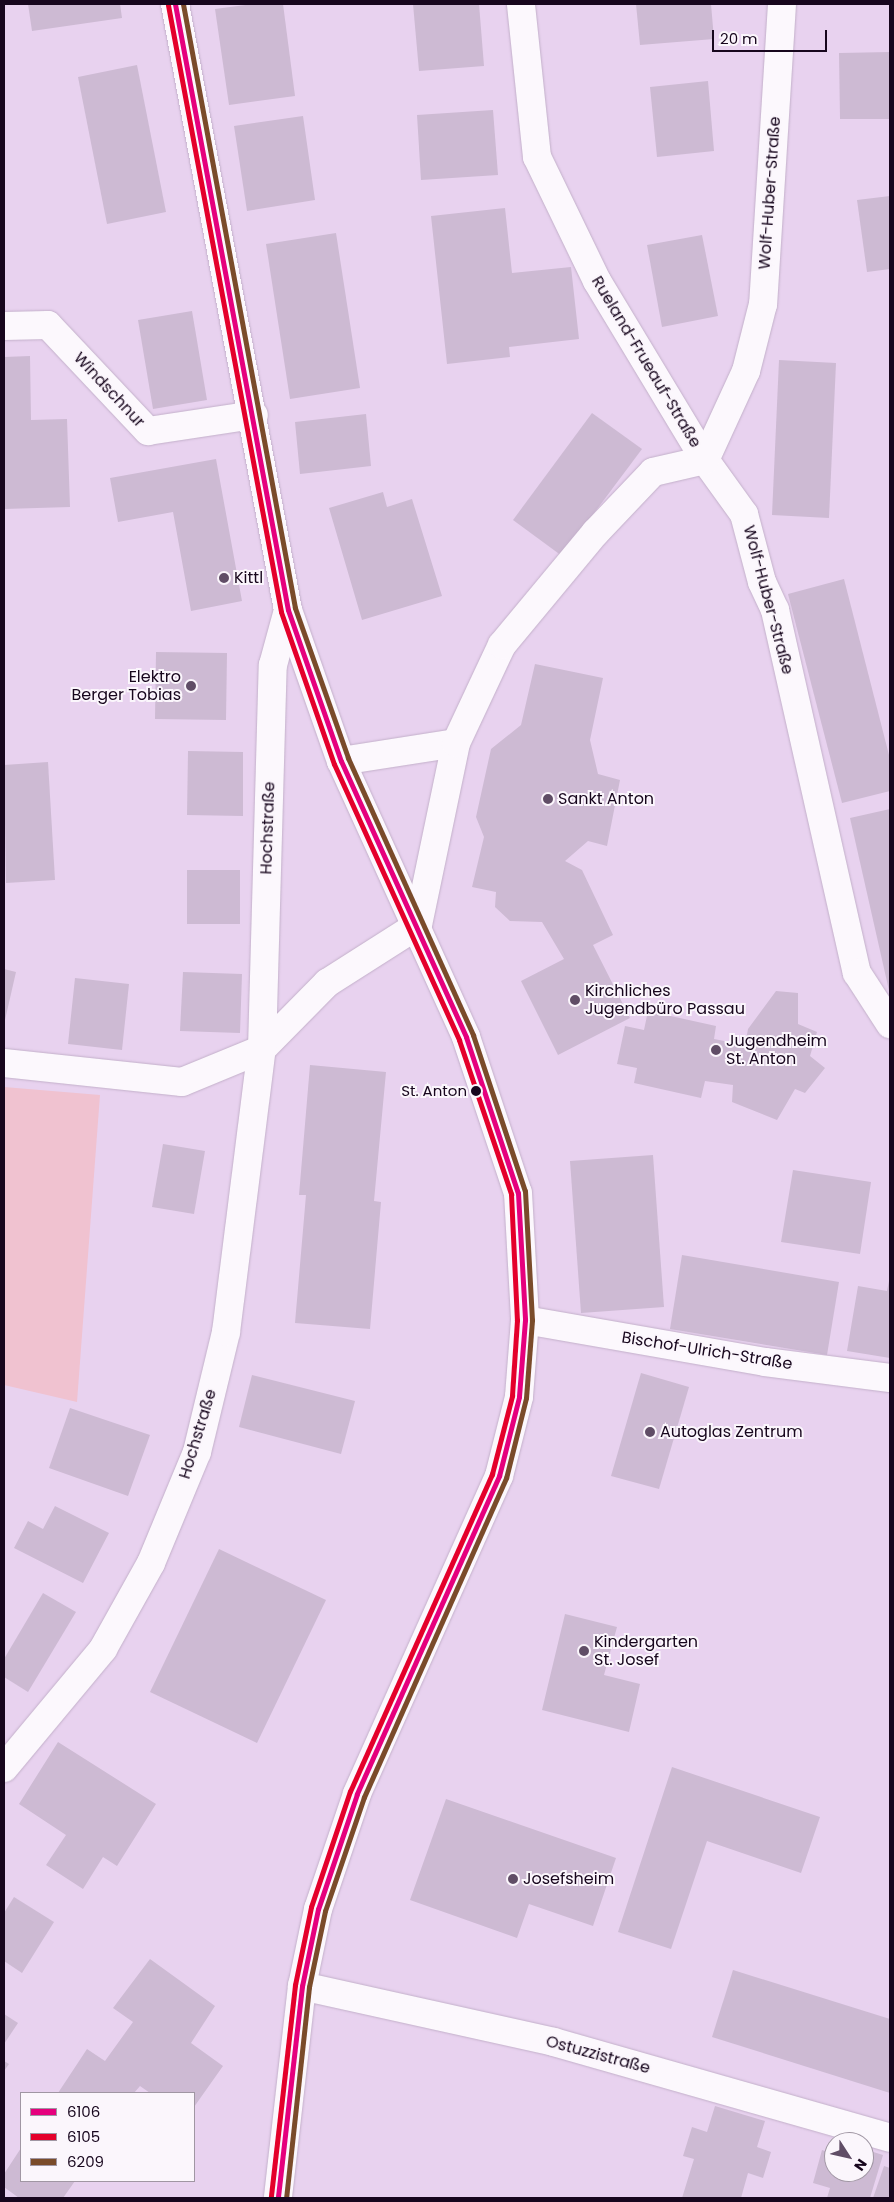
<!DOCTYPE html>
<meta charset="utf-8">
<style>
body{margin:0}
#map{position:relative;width:894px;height:2202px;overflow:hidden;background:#e8d2ef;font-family:Poppins,sans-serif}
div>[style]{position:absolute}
.green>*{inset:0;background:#f0c2d0}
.building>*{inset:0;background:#cdbad3}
.roads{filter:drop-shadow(0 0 1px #c3b0ca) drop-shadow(0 0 1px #c3b0ca)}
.minor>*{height:28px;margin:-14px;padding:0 14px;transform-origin:14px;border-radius:14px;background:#fcf8fd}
.bus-1>*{height:5px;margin:-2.5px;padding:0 2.5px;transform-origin:2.5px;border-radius:2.5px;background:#e5007d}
.bus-2>*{height:5px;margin:-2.5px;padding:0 2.5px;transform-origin:2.5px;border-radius:2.5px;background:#e4002b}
.bus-3>*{height:5px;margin:-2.5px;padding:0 2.5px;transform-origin:2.5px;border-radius:2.5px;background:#7a4b2a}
.dots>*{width:14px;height:14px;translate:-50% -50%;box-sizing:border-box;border:2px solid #fbf6fc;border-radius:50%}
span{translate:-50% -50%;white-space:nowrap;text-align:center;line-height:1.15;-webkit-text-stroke:4px #fbf6fc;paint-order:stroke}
.bus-label{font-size:15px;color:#17061d}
.right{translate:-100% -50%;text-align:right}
.street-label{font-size:16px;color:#17061d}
.poi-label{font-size:16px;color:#17061d}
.left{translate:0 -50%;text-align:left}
.frame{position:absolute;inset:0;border:5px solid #17061d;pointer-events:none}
.legend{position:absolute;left:20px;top:2092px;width:175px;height:90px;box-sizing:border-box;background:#fbf6fc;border:1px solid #a096a3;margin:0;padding:6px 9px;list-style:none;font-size:15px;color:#17061d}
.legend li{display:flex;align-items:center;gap:10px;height:25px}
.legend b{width:25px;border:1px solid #a096a3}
.north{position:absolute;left:824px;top:2132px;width:50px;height:50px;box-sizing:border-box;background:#fbf6fc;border:1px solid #a096a3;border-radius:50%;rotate:125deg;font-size:14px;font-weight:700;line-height:20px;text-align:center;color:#17061d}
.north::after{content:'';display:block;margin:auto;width:18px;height:22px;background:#604d66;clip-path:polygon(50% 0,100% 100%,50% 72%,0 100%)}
.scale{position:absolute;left:712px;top:30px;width:115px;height:22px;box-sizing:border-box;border:2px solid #17061d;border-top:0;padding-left:6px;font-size:15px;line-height:18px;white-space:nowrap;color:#17061d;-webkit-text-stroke:4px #fbf6fc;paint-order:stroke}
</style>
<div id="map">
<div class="green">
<i style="clip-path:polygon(4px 1087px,100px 1095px,77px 1402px,4px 1385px)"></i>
</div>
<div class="building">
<i style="clip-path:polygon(28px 4px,120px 4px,122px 18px,32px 31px)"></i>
<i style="clip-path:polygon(253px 4px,283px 4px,295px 96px,229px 105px,215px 9px)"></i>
<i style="clip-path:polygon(413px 4px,479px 4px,484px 66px,419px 71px)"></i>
<i style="clip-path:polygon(636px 4px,711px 4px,714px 39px,640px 45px)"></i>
<i style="clip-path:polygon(890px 52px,890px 119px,840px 119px,839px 53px)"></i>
<i style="clip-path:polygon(137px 65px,166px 212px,107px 224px,78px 77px)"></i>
<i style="clip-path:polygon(708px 81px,714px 151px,657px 157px,650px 87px)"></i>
<i style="clip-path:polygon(493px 110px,498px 175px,421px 180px,417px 115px)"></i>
<i style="clip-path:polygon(303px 116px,315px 200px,247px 211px,234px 126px)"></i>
<i style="clip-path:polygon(890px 196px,890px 269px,867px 272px,857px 200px)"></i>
<i style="clip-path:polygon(505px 208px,512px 273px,571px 267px,579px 339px,509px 347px,510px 357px,447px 364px,431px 216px)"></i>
<i style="clip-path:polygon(336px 233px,360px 388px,290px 399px,266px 244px)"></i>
<i style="clip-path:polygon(702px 235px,718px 316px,662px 327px,647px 245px)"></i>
<i style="clip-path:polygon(192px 311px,207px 400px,153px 409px,138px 320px)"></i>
<i style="clip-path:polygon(30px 356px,31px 420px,67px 419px,70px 507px,4px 509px,4px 357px)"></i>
<i style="clip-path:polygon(779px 360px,836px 363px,829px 518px,772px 515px)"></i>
<i style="clip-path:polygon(592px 413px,642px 449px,562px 556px,513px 520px)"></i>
<i style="clip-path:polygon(366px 414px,371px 466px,300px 474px,295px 422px)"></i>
<i style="clip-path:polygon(216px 459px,242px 601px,191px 611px,173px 512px,118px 522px,110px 478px)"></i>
<i style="clip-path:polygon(383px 492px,387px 507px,412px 499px,442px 596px,362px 620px,329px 508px)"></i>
<i style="clip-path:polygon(844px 579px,890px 759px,890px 791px,842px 803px,788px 594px)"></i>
<i style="clip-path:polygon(156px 652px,227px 653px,226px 720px,155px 719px)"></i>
<i style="clip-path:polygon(535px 664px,603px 678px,590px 740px,598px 774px,620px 780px,607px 846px,588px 841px,565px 861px,582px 870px,613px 935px,593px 945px,630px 1018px,558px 1055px,521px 981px,564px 959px,542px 922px,510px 921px,495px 907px,496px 892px,472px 887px,484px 837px,476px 817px,491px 749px,521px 725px)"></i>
<i style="clip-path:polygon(188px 751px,243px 752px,243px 816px,187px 815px)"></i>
<i style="clip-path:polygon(48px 762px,55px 880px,6px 883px,4px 765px)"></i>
<i style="clip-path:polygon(890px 809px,890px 995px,850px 818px)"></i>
<i style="clip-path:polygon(187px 870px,240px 870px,240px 924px,187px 924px)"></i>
<i style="clip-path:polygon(4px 969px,16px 972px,5px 1020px,4px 1020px)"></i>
<i style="clip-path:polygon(183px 972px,242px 974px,240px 1033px,180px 1031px)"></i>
<i style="clip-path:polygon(75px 978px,129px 984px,122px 1050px,68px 1044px)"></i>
<i style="clip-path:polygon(776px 991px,798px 993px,798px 1024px,817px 1032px,810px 1056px,825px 1068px,805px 1093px,795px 1089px,777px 1120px,732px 1102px,733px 1085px,705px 1081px,701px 1098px,634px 1083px,637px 1068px,617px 1064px,625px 1026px,644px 1030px,648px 1011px,716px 1026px,714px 1039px,745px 1045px,748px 1029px)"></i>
<i style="clip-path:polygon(310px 1065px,386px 1072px,374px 1201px,381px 1202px,370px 1329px,295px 1323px,306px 1195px,299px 1195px)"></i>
<i style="clip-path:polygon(163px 1144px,205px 1151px,194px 1214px,152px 1207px)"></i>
<i style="clip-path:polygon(653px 1155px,664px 1307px,581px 1313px,570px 1161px)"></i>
<i style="clip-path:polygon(793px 1170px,871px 1182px,860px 1254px,781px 1242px)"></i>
<i style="clip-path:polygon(682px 1255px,839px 1282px,827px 1355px,670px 1329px)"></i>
<i style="clip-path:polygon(890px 1276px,890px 1358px,847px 1351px,858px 1286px,887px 1291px)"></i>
<i style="clip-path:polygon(641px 1373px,689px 1387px,659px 1489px,611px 1476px)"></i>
<i style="clip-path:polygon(252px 1375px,355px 1401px,341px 1454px,239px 1427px)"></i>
<i style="clip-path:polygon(70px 1408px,150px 1435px,128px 1496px,49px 1468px)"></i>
<i style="clip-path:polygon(55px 1506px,109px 1533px,83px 1583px,14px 1548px,28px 1521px,43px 1529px)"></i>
<i style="clip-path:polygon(219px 1549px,326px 1600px,257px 1743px,150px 1692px)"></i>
<i style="clip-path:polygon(43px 1593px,76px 1612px,28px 1692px,4px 1677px,4px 1659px)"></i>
<i style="clip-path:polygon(565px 1614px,617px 1627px,604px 1675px,640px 1684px,629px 1732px,542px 1710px)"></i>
<i style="clip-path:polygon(58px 1742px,156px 1804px,117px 1866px,103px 1857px,83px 1889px,46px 1865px,66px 1835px,19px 1804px)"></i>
<i style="clip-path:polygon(672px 1767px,820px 1817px,801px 1873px,707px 1841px,671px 1949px,618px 1932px)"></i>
<i style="clip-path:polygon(446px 1799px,616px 1858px,593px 1926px,529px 1904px,517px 1938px,410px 1900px)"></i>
<i style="clip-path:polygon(14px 1897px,54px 1922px,22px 1973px,4px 1961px,4px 1913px)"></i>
<i style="clip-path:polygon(150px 1959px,215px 2006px,191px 2043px,223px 2066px,194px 2107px,194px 2093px,150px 2093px,140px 2086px,134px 2093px,58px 2093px,87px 2049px,105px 2061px,133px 2022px,113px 2008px)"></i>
<i style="clip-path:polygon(733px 1970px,890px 2019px,890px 2093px,712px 2037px)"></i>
<i style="clip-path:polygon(4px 2014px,18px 2023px,4px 2044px)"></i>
<i style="clip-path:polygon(4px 2061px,9px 2064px,4px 2071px)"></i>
<i style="clip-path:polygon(715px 2106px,765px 2121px,757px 2147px,771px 2152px,763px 2178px,748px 2173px,741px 2198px,682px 2198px,694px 2159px,683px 2156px,692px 2127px,707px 2132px)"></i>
<i style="clip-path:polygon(21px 2148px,21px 2181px,75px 2181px,63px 2198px,19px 2198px,4px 2187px,4px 2174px)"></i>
<i style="clip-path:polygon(864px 2149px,883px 2155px,870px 2198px,827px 2198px,830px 2188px,813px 2183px,822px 2150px,834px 2154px,834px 2172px,864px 2172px)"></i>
<i style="clip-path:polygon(884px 2166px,890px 2168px,890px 2198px,873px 2198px)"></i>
</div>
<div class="roads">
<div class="minor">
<i style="left:175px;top:4px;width:616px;rotate:79.44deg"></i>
<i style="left:288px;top:610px;width:160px;rotate:70.7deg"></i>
<i style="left:341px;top:761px;width:303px;rotate:65.6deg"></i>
<i style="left:466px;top:1037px;width:164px;rotate:71.6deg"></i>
<i style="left:518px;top:1193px;width:127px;rotate:86.8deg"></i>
<i style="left:525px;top:1320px;width:77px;rotate:94.5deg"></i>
<i style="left:519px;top:1397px;width:81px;rotate:104.2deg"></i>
<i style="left:499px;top:1476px;width:348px;rotate:114.1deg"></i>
<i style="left:357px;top:1794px;width:121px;rotate:108.7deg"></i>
<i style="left:318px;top:1909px;width:79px;rotate:101.7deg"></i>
<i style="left:302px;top:1986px;width:213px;rotate:96.5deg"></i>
<i style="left:782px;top:4px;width:301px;rotate:93.6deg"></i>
<i style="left:763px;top:304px;width:69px;rotate:104.2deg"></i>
<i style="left:746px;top:371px;width:98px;rotate:114.7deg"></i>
<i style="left:705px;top:460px;width:67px;rotate:54.2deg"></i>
<i style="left:744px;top:514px;width:70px;rotate:75.2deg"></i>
<i style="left:762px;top:582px;width:31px;rotate:65deg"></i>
<i style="left:775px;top:610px;width:372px;rotate:77.3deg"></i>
<i style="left:857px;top:973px;width:61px;rotate:57.1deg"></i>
<i style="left:4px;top:326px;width:44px;rotate:-1.3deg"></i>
<i style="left:48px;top:325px;width:146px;rotate:46.7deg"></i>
<i style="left:148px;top:431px;width:107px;rotate:-8.6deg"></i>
<i style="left:341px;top:761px;width:116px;rotate:-8.9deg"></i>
<i style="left:418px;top:925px;width:186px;rotate:-78.2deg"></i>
<i style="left:456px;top:743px;width:108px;rotate:-64.9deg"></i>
<i style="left:502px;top:645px;width:146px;rotate:-50.3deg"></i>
<i style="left:595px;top:533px;width:84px;rotate:-46.4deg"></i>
<i style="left:653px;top:472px;width:53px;rotate:-13deg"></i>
<i style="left:705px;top:460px;width:209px;rotate:-121.1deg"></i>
<i style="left:597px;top:281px;width:138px;rotate:-115.8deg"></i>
<i style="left:537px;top:157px;width:154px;rotate:-96deg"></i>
<i style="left:4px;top:1063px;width:179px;rotate:6.1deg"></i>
<i style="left:182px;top:1082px;width:87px;rotate:-22.4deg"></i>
<i style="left:262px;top:1049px;width:93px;rotate:-45.4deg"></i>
<i style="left:327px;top:983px;width:108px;rotate:-32.5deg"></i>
<i style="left:525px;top:1320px;width:244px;rotate:9.9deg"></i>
<i style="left:765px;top:1362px;width:126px;rotate:7.3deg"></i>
<i style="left:4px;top:1768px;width:155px;rotate:-50.2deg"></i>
<i style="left:103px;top:1649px;width:98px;rotate:-60.8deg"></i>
<i style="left:151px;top:1563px;width:120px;rotate:-67.5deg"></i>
<i style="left:197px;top:1452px;width:123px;rotate:-76.4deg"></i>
<i style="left:226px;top:1332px;width:285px;rotate:-82.8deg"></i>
<i style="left:262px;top:1049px;width:384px;rotate:-88.4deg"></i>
<i style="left:273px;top:665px;width:57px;rotate:-74.7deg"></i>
<i style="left:302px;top:1986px;width:258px;rotate:12.5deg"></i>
<i style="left:554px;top:2042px;width:349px;rotate:15.9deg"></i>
</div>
</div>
<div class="bus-1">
<i style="left:175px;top:4px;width:616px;rotate:79.44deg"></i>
<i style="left:288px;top:610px;width:160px;rotate:70.7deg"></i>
<i style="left:341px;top:761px;width:303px;rotate:65.6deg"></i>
<i style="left:466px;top:1037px;width:164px;rotate:71.6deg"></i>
<i style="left:518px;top:1193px;width:127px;rotate:86.8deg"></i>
<i style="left:525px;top:1320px;width:77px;rotate:94.5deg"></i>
<i style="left:519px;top:1397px;width:81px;rotate:104.2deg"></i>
<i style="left:499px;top:1476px;width:348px;rotate:114.1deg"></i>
<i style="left:357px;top:1794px;width:121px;rotate:108.7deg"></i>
<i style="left:318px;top:1909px;width:79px;rotate:101.7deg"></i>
<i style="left:302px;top:1986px;width:213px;rotate:96.5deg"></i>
</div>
<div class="bus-2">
<i style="left:168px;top:5px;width:617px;rotate:79.45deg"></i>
<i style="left:281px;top:612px;width:161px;rotate:70.8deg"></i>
<i style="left:334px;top:764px;width:303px;rotate:65.6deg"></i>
<i style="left:459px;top:1040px;width:163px;rotate:71.3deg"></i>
<i style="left:511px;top:1194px;width:126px;rotate:87.3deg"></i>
<i style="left:517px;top:1320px;width:76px;rotate:93.8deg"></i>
<i style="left:512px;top:1396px;width:81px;rotate:104.4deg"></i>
<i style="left:492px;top:1474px;width:347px;rotate:114.1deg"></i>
<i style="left:350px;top:1791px;width:122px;rotate:108.6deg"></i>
<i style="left:311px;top:1907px;width:80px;rotate:101.6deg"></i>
<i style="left:295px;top:1985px;width:213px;rotate:96.5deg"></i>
</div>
<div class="bus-3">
<i style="left:183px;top:4px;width:614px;rotate:79.49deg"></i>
<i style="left:295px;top:608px;width:159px;rotate:70.5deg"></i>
<i style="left:348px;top:758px;width:304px;rotate:65.7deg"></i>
<i style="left:473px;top:1035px;width:164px;rotate:71.6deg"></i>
<i style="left:525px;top:1191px;width:129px;rotate:86.9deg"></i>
<i style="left:532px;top:1320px;width:78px;rotate:94.4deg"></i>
<i style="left:526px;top:1398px;width:82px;rotate:104deg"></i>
<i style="left:506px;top:1478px;width:349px;rotate:114deg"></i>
<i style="left:364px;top:1797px;width:120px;rotate:108.9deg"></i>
<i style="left:325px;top:1911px;width:78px;rotate:101.9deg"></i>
<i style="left:309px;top:1987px;width:212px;rotate:96.2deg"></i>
</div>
<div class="dots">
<i style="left:224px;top:578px;background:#604d66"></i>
<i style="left:191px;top:686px;background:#604d66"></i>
<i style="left:548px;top:799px;background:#604d66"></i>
<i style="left:575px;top:1000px;background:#604d66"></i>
<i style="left:716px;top:1050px;background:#604d66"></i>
<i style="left:476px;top:1091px;background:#17061d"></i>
<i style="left:650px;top:1432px;background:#604d66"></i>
<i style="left:584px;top:1651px;background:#604d66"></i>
<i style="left:513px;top:1879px;background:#604d66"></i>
</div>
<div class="bus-label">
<span class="right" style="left:467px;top:1091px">St. Anton</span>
</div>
<div class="street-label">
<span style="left:770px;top:193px;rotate:-86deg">Wolf-Huber-Straße</span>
<span style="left:646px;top:362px;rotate:59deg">Rueland-Frueauf-Straße</span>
<span style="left:109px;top:390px;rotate:47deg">Windschnur</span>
<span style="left:768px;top:600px;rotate:75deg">Wolf-Huber-Straße</span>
<span style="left:268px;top:828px;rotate:-88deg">Hochstraße</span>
<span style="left:707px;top:1351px;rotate:9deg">Bischof-Ulrich-Straße</span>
<span style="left:198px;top:1434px;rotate:-73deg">Hochstraße</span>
<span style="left:598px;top:2055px;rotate:15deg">Ostuzzistraße</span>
</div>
<div class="poi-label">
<span class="left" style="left:234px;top:578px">Kittl</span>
<span class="right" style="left:181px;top:686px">Elektro<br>Berger Tobias</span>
<span class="left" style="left:558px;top:799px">Sankt Anton</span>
<span class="left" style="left:585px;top:1000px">Kirchliches<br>Jugendbüro Passau</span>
<span class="left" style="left:726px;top:1050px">Jugendheim<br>St. Anton</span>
<span class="left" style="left:660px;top:1432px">Autoglas Zentrum</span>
<span class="left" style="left:594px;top:1651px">Kindergarten<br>St. Josef</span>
<span class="left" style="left:523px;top:1879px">Josefsheim</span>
</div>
<div class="frame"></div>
<ul class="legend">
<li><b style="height:6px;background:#e5007d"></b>6106</li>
<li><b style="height:6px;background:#e4002b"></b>6105</li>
<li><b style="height:6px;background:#7a4b2a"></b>6209</li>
</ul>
<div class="north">N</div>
<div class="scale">20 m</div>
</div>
